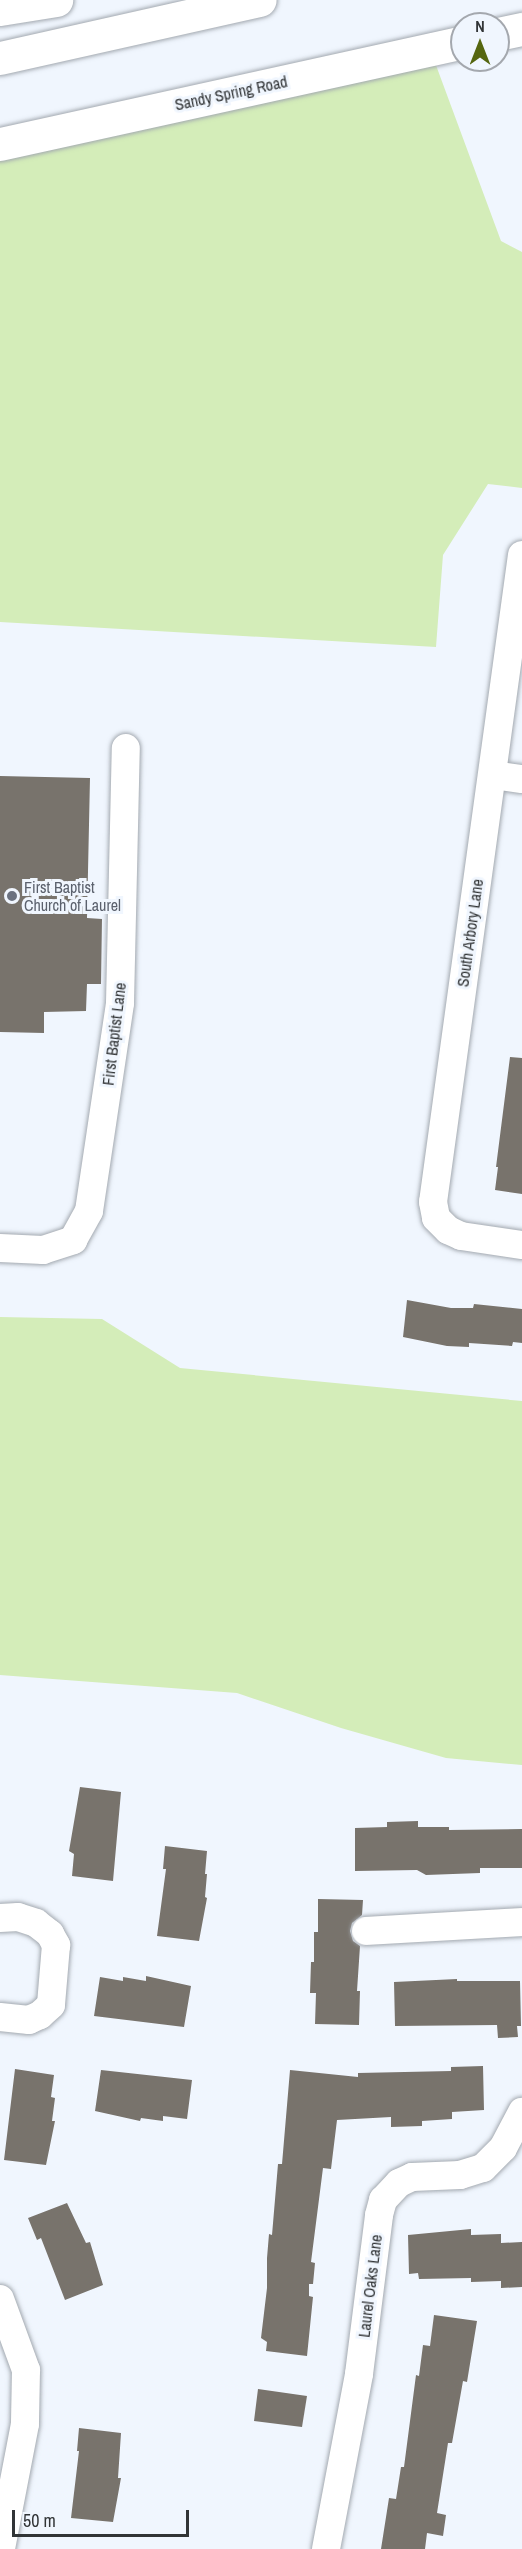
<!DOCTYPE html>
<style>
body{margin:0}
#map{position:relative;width:522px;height:2549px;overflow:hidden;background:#f0f6fe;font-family:"Archivo Narrow",sans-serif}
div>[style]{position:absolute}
.green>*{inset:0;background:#d4edb9}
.building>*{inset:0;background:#78736c}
.roads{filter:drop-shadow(0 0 2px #a3a9b0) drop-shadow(0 0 2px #a3a9b0)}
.street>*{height:28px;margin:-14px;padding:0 14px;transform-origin:14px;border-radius:14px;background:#fff}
.primary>*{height:33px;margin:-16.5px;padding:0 16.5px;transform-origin:16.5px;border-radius:16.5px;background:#fff}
.highway>*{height:33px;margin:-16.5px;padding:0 16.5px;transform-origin:16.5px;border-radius:16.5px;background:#fff}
.dots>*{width:16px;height:16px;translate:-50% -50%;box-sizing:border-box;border:3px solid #f0f6fe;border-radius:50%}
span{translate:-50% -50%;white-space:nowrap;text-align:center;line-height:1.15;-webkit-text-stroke:6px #f0f6fe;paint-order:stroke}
.street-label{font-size:16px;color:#313436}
.worship-label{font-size:16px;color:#5b616d}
.left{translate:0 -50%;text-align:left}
.north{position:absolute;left:450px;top:12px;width:60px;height:60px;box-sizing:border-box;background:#f0f6fe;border:2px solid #a4a8ae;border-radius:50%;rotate:0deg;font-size:16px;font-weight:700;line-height:24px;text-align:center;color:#313436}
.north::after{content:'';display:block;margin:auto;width:21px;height:27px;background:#556610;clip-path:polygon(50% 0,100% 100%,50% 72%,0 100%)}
.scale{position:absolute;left:12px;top:2510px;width:177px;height:27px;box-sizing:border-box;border:3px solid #313436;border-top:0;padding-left:8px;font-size:18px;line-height:21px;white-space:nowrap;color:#313436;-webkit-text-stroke:4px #f0f6fe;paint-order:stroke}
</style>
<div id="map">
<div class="green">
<i style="clip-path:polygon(430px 49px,501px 241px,522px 252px,522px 488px,488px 484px,443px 555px,436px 647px,0 622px,0 144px)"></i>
<i style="clip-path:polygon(0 1317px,102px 1319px,180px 1368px,522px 1401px,522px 1765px,446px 1758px,341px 1728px,237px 1693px,0 1675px)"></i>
</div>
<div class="building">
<i style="clip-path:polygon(0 776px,90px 778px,87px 918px,102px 919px,101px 984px,87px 984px,86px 1011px,44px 1012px,44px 1033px,0 1032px)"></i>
<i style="clip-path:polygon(510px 1057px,522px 1058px,522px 1194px,495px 1190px,498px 1167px,496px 1167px)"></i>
<i style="clip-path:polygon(407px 1300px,451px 1308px,473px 1308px,474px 1304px,522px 1309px,522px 1343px,513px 1342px,512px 1346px,469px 1343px,469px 1347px,447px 1346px,403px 1337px)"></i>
<i style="clip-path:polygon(80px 1787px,121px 1792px,113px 1881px,72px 1876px,74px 1854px,69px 1851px)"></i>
<i style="clip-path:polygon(418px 1821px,418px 1827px,449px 1827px,449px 1830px,522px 1829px,522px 1868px,480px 1868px,480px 1873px,426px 1875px,417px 1870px,355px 1871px,355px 1828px,387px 1827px,387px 1822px)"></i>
<i style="clip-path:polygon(165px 1846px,207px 1851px,205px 1874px,207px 1874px,205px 1897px,207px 1898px,199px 1941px,157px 1936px,166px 1869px,163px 1869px)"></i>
<i style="clip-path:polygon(318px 1899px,363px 1900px,362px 1915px,352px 1923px,350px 1931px,353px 1941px,360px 1946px,357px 1991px,360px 1991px,359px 2025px,315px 2024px,316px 1993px,310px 1993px,311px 1962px,314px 1962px,314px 1932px,318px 1932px)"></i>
<i style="clip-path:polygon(146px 1976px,191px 1986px,184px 2027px,94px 2016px,100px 1977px,123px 1981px,123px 1977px,146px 1981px)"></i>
<i style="clip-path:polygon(457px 1979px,457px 1981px,520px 1981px,521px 2026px,517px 2026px,518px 2037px,498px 2038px,497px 2025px,395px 2026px,394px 1982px)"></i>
<i style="clip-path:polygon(483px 2066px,484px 2110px,452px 2112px,452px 2119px,422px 2121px,422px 2126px,391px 2127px,391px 2117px,337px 2120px,331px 2169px,323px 2168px,311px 2262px,315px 2263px,313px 2284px,309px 2284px,309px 2296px,313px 2297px,307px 2356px,266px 2351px,267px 2342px,261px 2338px,267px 2288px,267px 2258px,269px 2234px,272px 2235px,278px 2164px,282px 2164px,290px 2070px,358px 2077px,358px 2073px,451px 2071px,451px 2067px)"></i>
<i style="clip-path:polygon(15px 2069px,54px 2075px,51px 2097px,55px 2098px,52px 2121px,55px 2121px,46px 2165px,4px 2160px)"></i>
<i style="clip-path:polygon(101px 2070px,192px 2080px,187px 2119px,163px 2116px,163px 2121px,141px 2118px,140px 2121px,95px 2111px)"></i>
<i style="clip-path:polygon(67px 2203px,86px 2243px,90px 2242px,103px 2285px,65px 2300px,41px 2238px,37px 2240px,28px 2218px)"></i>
<i style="clip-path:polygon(471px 2229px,471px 2235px,501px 2234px,501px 2243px,522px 2242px,522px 2287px,501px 2288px,501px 2281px,471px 2282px,471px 2278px,419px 2279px,418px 2273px,409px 2274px,408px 2235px)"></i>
<i style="clip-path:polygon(434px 2315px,477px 2321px,467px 2382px,463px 2381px,452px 2443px,448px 2443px,437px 2513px,446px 2515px,443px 2536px,427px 2533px,425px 2549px,381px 2549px,389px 2498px,396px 2499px,401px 2467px,404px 2467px,416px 2375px,419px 2376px,423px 2345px,430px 2346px)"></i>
<i style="clip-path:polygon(258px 2389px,307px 2396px,302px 2427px,254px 2421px)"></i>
<i style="clip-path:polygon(79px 2428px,121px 2433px,118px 2478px,121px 2478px,113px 2522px,71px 2518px,79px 2451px,77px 2451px)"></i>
</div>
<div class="roads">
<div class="street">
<i style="left:522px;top:555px;width:653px;rotate:97.83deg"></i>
<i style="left:433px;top:1202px;width:16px;rotate:79deg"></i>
<i style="left:436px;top:1218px;width:17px;rotate:45deg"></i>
<i style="left:448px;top:1230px;width:14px;rotate:25deg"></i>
<i style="left:461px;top:1236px;width:62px;rotate:8.4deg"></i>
<i style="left:493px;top:775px;width:29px;rotate:8deg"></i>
<i style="left:0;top:1248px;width:43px;rotate:2.7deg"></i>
<i style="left:43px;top:1250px;width:32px;rotate:-18deg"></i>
<i style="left:73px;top:1240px;width:33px;rotate:-61deg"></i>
<i style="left:89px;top:1211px;width:210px;rotate:-81.5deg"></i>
<i style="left:120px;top:1003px;width:255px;rotate:-88.7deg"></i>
<i style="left:0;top:1918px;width:18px;rotate:-3deg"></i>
<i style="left:18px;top:1917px;width:19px;rotate:18deg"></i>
<i style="left:36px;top:1923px;width:18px;rotate:38deg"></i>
<i style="left:50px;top:1934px;width:13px;rotate:61deg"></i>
<i style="left:56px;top:1945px;width:60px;rotate:94.8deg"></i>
<i style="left:51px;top:2005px;width:15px;rotate:138deg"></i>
<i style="left:40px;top:2015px;width:12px;rotate:156deg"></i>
<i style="left:29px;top:2020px;width:29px;rotate:-174deg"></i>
<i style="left:366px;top:1931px;width:156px;rotate:-3.3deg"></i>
<i style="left:0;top:2299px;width:76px;rotate:69.9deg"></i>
<i style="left:26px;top:2370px;width:54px;rotate:91.1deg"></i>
<i style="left:25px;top:2424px;width:127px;rotate:100.9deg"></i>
<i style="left:326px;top:2549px;width:178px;rotate:-79.3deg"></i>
<i style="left:359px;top:2374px;width:160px;rotate:-82.8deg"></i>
<i style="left:379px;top:2215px;width:16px;rotate:-75deg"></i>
<i style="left:383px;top:2200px;width:23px;rotate:-47deg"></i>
<i style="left:399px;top:2183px;width:14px;rotate:-25deg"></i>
<i style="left:412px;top:2177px;width:48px;rotate:-2.4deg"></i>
<i style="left:460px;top:2175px;width:24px;rotate:-17deg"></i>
<i style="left:483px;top:2168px;width:28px;rotate:-45deg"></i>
<i style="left:503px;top:2148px;width:41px;rotate:-62.2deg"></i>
</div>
<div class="primary">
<i style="left:498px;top:34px;width:25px;rotate:-12deg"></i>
<i style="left:0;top:58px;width:266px;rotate:-12.6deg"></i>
<i style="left:0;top:144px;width:473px;rotate:-12.4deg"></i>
</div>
<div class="highway">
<i style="left:0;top:9px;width:57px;rotate:-9.1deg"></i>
</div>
</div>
<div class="dots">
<i style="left:12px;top:896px;background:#6b7280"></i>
</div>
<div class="street-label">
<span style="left:231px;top:93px;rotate:-12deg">Sandy Spring Road</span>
<span style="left:470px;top:933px;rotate:-82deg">South Arbory Lane</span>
<span style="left:114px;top:1034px;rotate:-83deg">First Baptist Lane</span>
<span style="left:370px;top:2286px;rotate:-83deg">Laurel Oaks Lane</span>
</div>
<div class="worship-label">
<span class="left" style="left:24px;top:896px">First Baptist<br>Church of Laurel</span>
</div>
<div class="north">N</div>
<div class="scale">50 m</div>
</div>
